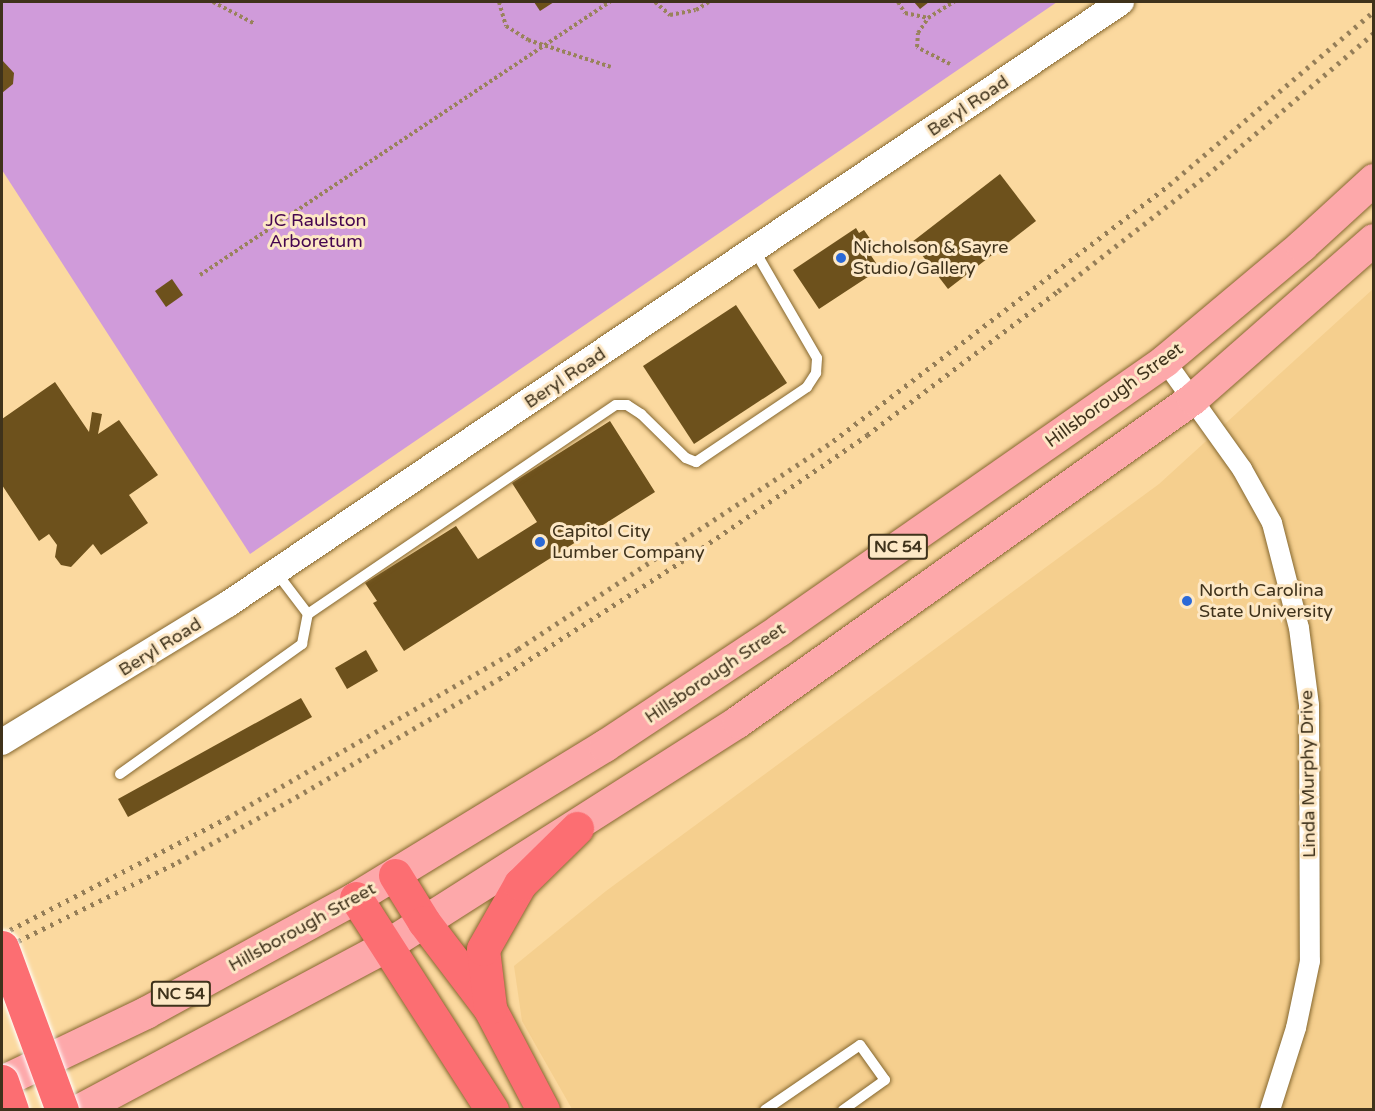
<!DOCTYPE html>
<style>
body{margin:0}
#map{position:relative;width:1375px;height:1111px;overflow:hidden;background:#fbd99f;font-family:"Varela Round",sans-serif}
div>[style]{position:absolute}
.built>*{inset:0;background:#f5cf8e}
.green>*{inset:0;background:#d09bda}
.building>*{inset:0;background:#6d511c}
.path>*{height:4px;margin-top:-2px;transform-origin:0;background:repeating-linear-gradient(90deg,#99825b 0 3px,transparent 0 6px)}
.roads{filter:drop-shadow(0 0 2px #85672f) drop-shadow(0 0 2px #85672f)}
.service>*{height:10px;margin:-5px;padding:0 5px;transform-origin:5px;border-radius:5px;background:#fff}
.minor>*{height:20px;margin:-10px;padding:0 10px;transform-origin:10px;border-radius:10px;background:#fff}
.tertiary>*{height:26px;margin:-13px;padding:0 13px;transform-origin:13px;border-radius:13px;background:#fff}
.primary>*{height:32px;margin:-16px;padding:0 16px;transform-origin:16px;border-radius:16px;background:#fda8aa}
.motorway>*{height:33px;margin:-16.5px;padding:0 16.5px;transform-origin:16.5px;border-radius:16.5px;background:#fc6e72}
.rail>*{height:4.5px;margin-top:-2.25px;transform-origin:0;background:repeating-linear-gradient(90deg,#947d57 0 3px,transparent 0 9px)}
.bridges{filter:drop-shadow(0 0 2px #fff) drop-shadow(0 0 2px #fff)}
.motorway-bridge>*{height:33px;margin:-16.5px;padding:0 16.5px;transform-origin:16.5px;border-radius:16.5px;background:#fc6e72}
.dots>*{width:16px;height:16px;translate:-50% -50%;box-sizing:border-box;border:3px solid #fde8c6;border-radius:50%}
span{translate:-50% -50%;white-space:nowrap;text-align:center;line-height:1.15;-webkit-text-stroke:6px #fde8c6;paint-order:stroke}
.shield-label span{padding:2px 4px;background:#fde8c6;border:2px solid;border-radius:4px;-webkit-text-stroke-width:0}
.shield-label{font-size:16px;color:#3f321b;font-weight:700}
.street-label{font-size:18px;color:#3f321b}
.park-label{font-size:18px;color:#44054f}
.poi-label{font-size:18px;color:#3f321b}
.left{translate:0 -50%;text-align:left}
.frame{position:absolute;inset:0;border:3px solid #3f321b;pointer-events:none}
</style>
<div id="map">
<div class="built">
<i style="clip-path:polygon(1373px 289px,1373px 1109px,572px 1109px,522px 1021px,514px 966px,606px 891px,1159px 484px)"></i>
</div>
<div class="green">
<i style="clip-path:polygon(2px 2px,1057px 2px,250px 554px,2px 170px)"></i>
</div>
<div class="building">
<i style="clip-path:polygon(534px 2px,554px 2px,540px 11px)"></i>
<i style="clip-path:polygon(914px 2px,929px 2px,920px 9px)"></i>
<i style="clip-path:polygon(2px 60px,14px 73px,13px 84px,2px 93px)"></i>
<i style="clip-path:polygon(1000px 174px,1036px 221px,948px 289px,912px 242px)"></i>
<i style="clip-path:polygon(856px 228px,859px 233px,864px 230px,873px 243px,866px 248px,880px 269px,819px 309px,793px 270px)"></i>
<i style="clip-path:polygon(172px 279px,183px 295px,166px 307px,155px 291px)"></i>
<i style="clip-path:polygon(736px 305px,787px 383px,694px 444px,643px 366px)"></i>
<i style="clip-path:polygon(55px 382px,89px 432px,92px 412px,102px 414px,98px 434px,119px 420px,158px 475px,129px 495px,148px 523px,101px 555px,93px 544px,71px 567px,61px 565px,55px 557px,57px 545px,49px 534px,39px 541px,2px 485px,2px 419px)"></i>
<i style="clip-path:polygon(610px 421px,655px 492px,404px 651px,373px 603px,377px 601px,365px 583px,456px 526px,478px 559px,537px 522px,512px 483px)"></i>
<i style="clip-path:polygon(366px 650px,378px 671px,347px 689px,335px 668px)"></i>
<i style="clip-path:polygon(301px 698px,312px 717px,128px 817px,118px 799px)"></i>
</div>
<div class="path">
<i style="left:213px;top:2px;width:47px;rotate:27.6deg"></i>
<i style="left:499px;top:2px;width:25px;rotate:74deg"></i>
<i style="left:506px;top:26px;width:26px;rotate:32deg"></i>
<i style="left:528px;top:40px;width:87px;rotate:18deg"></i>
<i style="left:655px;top:2px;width:20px;rotate:41deg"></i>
<i style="left:670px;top:15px;width:26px;rotate:-11deg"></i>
<i style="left:696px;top:10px;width:15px;rotate:-32deg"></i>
<i style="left:898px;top:2px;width:13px;rotate:58deg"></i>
<i style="left:905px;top:13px;width:24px;rotate:12deg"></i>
<i style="left:950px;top:64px;width:37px;rotate:-153deg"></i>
<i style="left:917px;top:47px;width:14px;rotate:-86deg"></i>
<i style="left:918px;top:33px;width:18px;rotate:-56deg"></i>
<i style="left:928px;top:18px;width:31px;rotate:-32deg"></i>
<i style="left:200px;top:275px;width:493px;rotate:-33.7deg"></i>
</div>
<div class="roads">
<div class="service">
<i style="left:276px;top:572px;width:53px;rotate:52.7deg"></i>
<i style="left:308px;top:614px;width:372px;rotate:-34.2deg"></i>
<i style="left:616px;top:405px;width:11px"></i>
<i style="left:627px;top:405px;width:17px;rotate:33deg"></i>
<i style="left:641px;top:414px;width:63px;rotate:44.4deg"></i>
<i style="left:686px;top:458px;width:11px;rotate:22deg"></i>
<i style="left:696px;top:462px;width:134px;rotate:-34deg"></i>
<i style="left:807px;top:387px;width:17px;rotate:-57deg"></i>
<i style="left:816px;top:373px;width:15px;rotate:-86deg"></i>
<i style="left:817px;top:358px;width:124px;rotate:-120.1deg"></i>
<i style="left:120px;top:774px;width:224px;rotate:-35.5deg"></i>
<i style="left:302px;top:644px;width:31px;rotate:-79deg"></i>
<i style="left:765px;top:1110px;width:115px;rotate:-34.4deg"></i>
<i style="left:860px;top:1045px;width:43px;rotate:54.5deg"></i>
<i style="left:885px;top:1080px;width:52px;rotate:144.5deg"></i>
</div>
<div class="minor">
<i style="left:1165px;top:361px;width:133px;rotate:54.5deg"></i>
<i style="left:1242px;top:469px;width:62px;rotate:60.9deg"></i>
<i style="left:1272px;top:523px;width:108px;rotate:75.6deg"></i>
<i style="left:1299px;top:628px;width:78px;rotate:82.6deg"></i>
<i style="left:1309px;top:705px;width:256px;rotate:89.8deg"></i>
<i style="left:1310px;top:961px;width:68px;rotate:101.8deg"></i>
<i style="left:1296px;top:1028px;width:86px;rotate:107.6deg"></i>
</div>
<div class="tertiary">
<i style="left:2px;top:742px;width:265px;rotate:-31.4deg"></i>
<i style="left:228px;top:604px;width:1077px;rotate:-33.99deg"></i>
</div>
<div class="primary">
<i style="left:2px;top:1082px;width:160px;rotate:-25.6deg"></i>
<i style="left:146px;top:1013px;width:239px;rotate:-28.7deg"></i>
<i style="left:356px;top:898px;width:292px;rotate:-31.4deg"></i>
<i style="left:605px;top:746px;width:210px;rotate:-33.5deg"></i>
<i style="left:780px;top:630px;width:470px;rotate:-34.9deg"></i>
<i style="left:1165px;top:361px;width:179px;rotate:-40deg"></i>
<i style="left:1302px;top:246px;width:98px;rotate:-42.5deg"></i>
<i style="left:80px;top:1110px;width:346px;rotate:-28.1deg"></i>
<i style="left:385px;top:947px;width:419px;rotate:-32.5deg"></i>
<i style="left:738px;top:722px;width:558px;rotate:-35.37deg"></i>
<i style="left:1193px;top:399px;width:241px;rotate:-41.3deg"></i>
</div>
<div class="motorway">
<i style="left:395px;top:875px;width:55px;rotate:58.3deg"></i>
<i style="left:424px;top:922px;width:109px;rotate:52.8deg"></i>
<i style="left:490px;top:1009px;width:114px;rotate:62.3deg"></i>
<i style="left:356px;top:898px;width:252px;rotate:57.3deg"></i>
<i style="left:490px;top:1007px;width:58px;rotate:-96.9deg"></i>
<i style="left:483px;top:949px;width:75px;rotate:-60.4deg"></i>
<i style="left:520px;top:884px;width:80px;rotate:-44.5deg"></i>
</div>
</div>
<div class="rail">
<i style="left:2px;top:934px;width:253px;rotate:-27.3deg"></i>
<i style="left:227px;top:818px;width:337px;rotate:-30.1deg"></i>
<i style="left:518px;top:649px;width:377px;rotate:-33.4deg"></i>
<i style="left:833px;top:441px;width:422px;rotate:-37.3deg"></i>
<i style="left:1169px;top:185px;width:269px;rotate:-40.3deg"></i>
<i style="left:2px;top:949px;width:196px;rotate:-26.3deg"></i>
<i style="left:178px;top:862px;width:135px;rotate:-28.8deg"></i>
<i style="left:296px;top:797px;width:235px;rotate:-30.2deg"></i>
<i style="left:499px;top:679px;width:224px;rotate:-32.8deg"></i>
<i style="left:687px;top:558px;width:218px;rotate:-34.3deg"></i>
<i style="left:867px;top:435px;width:239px;rotate:-37deg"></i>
<i style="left:1058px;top:291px;width:189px;rotate:-37.9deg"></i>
<i style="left:1207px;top:175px;width:219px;rotate:-40.4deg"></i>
</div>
<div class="bridges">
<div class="motorway-bridge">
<i style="left:2px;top:947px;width:174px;rotate:69.8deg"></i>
<i style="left:2px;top:1081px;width:31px;rotate:71deg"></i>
</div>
</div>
<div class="dots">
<i style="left:841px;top:258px;background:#2b69d7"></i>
<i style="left:540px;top:542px;background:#2b69d7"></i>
<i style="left:1187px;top:601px;background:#2b69d7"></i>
</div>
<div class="shield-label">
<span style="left:898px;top:547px">NC 54</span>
<span style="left:181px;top:994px">NC 54</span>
</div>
<div class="street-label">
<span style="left:968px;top:106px;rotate:-34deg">Beryl Road</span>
<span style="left:565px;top:378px;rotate:-34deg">Beryl Road</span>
<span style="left:1114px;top:395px;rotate:-36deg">Hillsborough Street</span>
<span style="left:160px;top:647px;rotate:-32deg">Beryl Road</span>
<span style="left:715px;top:673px;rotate:-34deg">Hillsborough Street</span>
<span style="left:1308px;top:774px;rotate:-91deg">Linda Murphy Drive</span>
<span style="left:302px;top:927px;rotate:-29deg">Hillsborough Street</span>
</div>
<div class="park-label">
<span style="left:316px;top:231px">JC Raulston<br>Arboretum</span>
</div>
<div class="poi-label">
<span class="left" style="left:853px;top:258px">Nicholson &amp; Sayre<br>Studio/Gallery</span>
<span class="left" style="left:552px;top:542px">Capitol City<br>Lumber Company</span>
<span class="left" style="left:1199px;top:601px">North Carolina<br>State University</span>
</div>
<div class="frame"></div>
</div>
